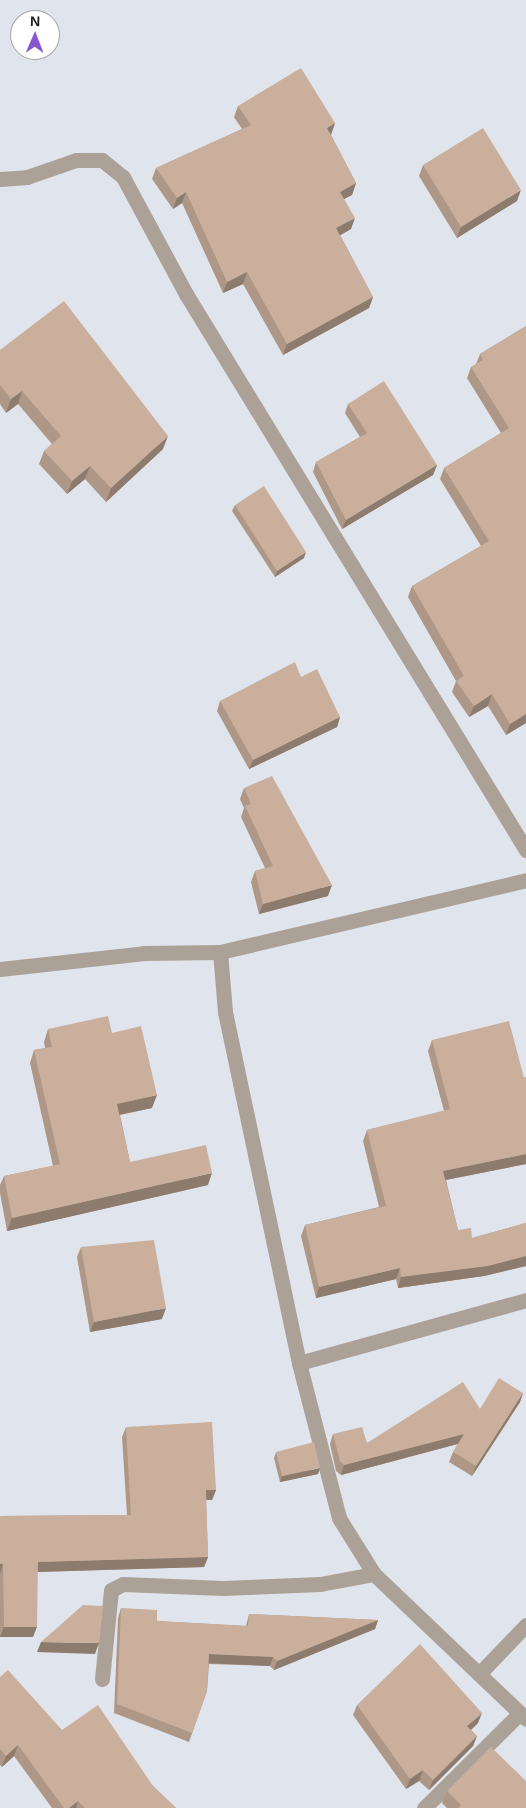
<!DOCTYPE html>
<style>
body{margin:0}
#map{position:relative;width:526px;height:1808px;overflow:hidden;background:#e0e4ed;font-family:Helvetica,sans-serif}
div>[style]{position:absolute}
.street>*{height:15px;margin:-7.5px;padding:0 7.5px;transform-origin:7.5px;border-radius:7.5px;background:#aba197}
.wall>*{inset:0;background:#ae9786}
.shaded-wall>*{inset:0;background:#8d7b6d}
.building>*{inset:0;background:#cab09c}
span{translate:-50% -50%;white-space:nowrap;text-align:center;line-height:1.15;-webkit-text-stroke:4px #fff;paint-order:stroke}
.north{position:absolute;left:10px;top:10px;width:50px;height:50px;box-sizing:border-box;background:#fff;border:1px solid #a4a4a5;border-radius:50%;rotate:1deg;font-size:14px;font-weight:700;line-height:20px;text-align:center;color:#1b1c1f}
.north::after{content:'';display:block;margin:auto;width:18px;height:22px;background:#8855ce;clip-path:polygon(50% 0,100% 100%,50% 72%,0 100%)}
</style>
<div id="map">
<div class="street">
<i style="left:0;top:179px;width:27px;rotate:-4deg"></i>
<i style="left:27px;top:177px;width:52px;rotate:-19.1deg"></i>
<i style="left:76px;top:160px;width:26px"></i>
<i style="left:102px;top:160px;width:27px;rotate:39deg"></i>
<i style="left:123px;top:177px;width:133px;rotate:61.7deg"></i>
<i style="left:186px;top:294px;width:652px;rotate:58.55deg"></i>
<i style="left:220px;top:952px;width:60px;rotate:85.2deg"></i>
<i style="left:225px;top:1012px;width:359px;rotate:78.1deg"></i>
<i style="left:299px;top:1363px;width:160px;rotate:75.5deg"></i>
<i style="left:339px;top:1518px;width:66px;rotate:58deg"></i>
<i style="left:374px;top:1574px;width:210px;rotate:43.6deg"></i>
<i style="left:0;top:969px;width:145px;rotate:-6.3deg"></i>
<i style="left:144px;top:953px;width:76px;rotate:-0.8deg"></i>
<i style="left:220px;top:952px;width:314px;rotate:-13.2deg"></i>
<i style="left:299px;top:1363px;width:236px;rotate:-15.5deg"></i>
<i style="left:479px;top:1674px;width:68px;rotate:-46.2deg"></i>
<i style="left:102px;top:1679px;width:89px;rotate:-84.2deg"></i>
<i style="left:111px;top:1590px;width:13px;rotate:-27deg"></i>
<i style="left:123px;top:1584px;width:99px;rotate:2.3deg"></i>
<i style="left:222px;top:1588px;width:98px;rotate:-2.3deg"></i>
<i style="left:320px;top:1584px;width:55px;rotate:-10.5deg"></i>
<i style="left:424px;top:1808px;width:135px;rotate:-44.7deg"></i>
</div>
<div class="wall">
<i style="clip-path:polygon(238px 106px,335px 123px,331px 135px,356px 183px,352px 195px,344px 199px,351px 229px,340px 235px,373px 297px,369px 308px,283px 355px,243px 284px,223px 293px,182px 203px,173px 209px,152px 179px,156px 168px,242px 129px,234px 117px)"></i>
<i style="clip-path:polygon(423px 165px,517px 201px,457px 238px,419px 176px)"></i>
<i style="clip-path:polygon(526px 326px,526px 723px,506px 735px,488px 706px,469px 717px,452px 692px,456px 681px,408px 597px,412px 586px,481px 546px,440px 479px,444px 468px,501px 433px,467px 378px,471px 367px,476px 364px,480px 354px)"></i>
<i style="clip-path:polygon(0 350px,163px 449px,106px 502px,85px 479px,67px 494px,39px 464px,44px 451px,52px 444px,18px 404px,6px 413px,0 404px)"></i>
<i style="clip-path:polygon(348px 404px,437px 465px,433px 475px,342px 529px,313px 472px,316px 462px,360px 437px,345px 413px)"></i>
<i style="clip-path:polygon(235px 505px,304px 558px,275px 577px,232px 511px)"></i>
<i style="clip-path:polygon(301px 677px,340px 717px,337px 727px,249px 769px,217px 711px,220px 701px)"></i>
<i style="clip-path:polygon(244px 788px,328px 896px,259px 914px,251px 882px,255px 871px,265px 868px,241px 817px,244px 808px,240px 799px)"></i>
<i style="clip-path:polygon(48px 1029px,112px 1033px,152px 1108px,120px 1115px,130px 1162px,208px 1185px,7px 1231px,0 1193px,0 1185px,4px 1176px,53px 1166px,30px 1063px,34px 1050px,45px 1048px,44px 1042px)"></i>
<i style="clip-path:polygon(432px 1040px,524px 1078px,526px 1077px,526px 1164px,446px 1180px,458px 1230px,472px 1238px,526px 1223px,526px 1266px,484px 1276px,398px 1288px,396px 1279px,316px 1298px,301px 1236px,305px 1225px,379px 1207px,363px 1141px,367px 1130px,444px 1111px,428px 1051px)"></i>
<i style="clip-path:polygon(81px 1247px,162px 1319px,90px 1332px,77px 1257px)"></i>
<i style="clip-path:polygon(523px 1393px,520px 1402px,472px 1476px,449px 1462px,453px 1452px,458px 1444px,341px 1475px,336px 1471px,330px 1444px,333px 1434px,367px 1443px,480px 1409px)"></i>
<i style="clip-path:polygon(126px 1427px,216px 1490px,212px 1500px,206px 1500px,208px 1557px,204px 1567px,37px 1572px,33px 1637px,0 1637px,0 1516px,127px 1515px,122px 1437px)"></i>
<i style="clip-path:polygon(276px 1452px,318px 1474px,280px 1482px,274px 1458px)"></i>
<i style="clip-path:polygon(121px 1608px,157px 1621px,246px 1626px,249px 1614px,378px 1620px,375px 1629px,274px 1670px,270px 1666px,209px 1664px,207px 1691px,189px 1742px,114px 1713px,118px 1618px)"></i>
<i style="clip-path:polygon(0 1677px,62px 1730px,153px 1786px,176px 1808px,52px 1808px,14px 1756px,2px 1767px,0 1765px)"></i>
<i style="clip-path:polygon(357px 1705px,478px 1723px,471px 1730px,477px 1736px,473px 1746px,429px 1790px,419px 1781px,406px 1789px,353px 1715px)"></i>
<i style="clip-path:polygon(447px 1791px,526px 1808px,447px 1808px,442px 1803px)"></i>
</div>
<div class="shaded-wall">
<i style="clip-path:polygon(335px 123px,331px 134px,323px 139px,327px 128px)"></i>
<i style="clip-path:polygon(356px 183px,352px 195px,336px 203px,340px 192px)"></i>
<i style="clip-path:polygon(521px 190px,517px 201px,457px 238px,461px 227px)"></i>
<i style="clip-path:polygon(186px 192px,182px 203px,173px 209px,177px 198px)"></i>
<i style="clip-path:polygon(355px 218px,351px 229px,332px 240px,336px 228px)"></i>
<i style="clip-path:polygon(247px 272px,243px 284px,223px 293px,227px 282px)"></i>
<i style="clip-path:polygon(373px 297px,369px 308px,283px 355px,287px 344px)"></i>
<i style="clip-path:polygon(22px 391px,18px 404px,6px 413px,11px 399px)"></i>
<i style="clip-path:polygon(168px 436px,163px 449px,106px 502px,111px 488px)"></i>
<i style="clip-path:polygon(437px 465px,433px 475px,342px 529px,346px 520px)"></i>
<i style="clip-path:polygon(90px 466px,85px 479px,67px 494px,72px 481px)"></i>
<i style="clip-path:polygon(306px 552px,304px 558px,275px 577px,277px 571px)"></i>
<i style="clip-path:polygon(492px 694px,488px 706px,469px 717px,474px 706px)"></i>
<i style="clip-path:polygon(526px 714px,526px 723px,506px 735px,510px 724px)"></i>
<i style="clip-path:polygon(340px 717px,337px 727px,249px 769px,253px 760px)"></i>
<i style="clip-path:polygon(332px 885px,328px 896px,259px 914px,263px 904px)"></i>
<i style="clip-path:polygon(157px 1095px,152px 1108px,113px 1116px,117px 1104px)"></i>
<i style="clip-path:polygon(526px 1154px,526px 1164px,440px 1181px,443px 1171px)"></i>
<i style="clip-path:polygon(212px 1173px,208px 1185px,7px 1231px,12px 1218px)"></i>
<i style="clip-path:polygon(526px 1256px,526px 1266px,484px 1276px,398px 1288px,401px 1277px)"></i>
<i style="clip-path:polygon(400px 1268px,396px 1279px,316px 1298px,319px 1287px)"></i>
<i style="clip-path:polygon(166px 1308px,162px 1319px,90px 1332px,94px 1322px)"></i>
<i style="clip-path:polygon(523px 1393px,520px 1402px,472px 1476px,476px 1466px)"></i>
<i style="clip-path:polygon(464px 1434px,461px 1443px,341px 1475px,344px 1465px)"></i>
<i style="clip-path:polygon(320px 1468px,318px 1474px,280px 1482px,282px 1476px)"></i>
<i style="clip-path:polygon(206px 1490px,216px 1490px,212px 1500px,202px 1500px)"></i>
<i style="clip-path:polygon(208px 1557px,204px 1567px,34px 1572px,38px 1562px)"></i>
<i style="clip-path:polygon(0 1564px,3px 1564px,0 1574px)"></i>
<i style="clip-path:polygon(378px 1620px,375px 1629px,274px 1670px,277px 1661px)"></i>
<i style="clip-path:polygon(4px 1627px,37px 1627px,33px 1637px,0 1637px)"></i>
<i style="clip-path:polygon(41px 1642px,99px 1643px,95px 1654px,37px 1652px)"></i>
<i style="clip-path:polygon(209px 1654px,273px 1657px,270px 1666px,206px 1663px)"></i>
<i style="clip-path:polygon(482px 1713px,478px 1723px,463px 1737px,467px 1726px)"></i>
<i style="clip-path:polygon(477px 1736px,473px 1746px,429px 1790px,433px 1780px)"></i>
<i style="clip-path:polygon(18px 1745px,14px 1756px,2px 1767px,6px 1756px)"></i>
<i style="clip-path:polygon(423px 1770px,419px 1781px,406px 1789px,410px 1779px)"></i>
<i style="clip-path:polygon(78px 1801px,76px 1808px,69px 1808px)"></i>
</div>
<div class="building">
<i style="clip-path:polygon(301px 68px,335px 123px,327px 128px,356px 183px,340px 192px,355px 218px,336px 228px,373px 297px,287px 344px,247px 272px,227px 282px,186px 192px,177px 198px,156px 168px,251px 125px,238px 106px)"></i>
<i style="clip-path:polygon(483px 128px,521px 190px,461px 227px,423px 165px)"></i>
<i style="clip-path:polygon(64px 301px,168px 436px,111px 488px,90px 466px,72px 481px,44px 451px,61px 436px,22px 391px,11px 399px,0 385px,0 350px)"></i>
<i style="clip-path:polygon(526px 326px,526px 714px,510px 724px,492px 694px,474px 706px,456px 681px,464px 676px,412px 586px,489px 541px,444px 468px,509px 428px,471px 367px,483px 360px,480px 354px)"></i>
<i style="clip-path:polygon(384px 381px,437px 465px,346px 520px,316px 462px,367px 433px,348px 404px)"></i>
<i style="clip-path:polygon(264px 486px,306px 552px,277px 571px,235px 505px)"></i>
<i style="clip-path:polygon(295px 662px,301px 677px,317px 669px,340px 717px,253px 760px,220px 701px)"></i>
<i style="clip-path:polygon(272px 776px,332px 885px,263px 904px,255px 871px,273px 866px,245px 806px,251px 804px,244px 788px)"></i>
<i style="clip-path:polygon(108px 1016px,112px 1033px,141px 1026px,157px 1095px,117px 1104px,130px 1162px,206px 1145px,212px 1173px,12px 1218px,4px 1176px,60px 1164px,34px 1050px,52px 1047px,48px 1029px)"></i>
<i style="clip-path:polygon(509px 1021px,524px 1078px,526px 1077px,526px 1154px,443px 1171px,458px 1230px,471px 1228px,472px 1238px,526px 1223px,526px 1256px,488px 1266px,401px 1277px,400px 1268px,319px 1287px,305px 1225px,386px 1206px,367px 1130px,450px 1109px,432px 1040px)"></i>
<i style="clip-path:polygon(154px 1240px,166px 1308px,94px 1322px,81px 1247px)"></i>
<i style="clip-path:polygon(499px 1378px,523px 1393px,476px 1466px,453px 1452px,464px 1434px,344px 1465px,340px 1461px,333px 1434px,362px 1427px,367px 1443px,463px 1382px,480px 1409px)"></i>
<i style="clip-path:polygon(212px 1422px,216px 1490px,206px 1490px,208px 1557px,38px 1562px,37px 1627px,4px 1627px,3px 1564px,0 1564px,0 1516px,131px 1515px,126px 1427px)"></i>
<i style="clip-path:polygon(314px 1442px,320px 1468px,282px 1476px,276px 1452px)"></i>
<i style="clip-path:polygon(83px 1605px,103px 1606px,99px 1643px,41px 1642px)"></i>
<i style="clip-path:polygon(121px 1608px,157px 1610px,157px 1621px,248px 1626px,249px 1614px,378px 1620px,277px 1661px,273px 1657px,209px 1654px,207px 1691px,192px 1733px,117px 1704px)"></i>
<i style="clip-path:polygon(420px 1644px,482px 1713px,467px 1726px,477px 1736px,433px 1780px,423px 1770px,410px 1779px,357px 1705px)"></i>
<i style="clip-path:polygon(8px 1670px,62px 1730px,98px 1705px,153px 1786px,176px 1808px,85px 1808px,78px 1801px,69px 1808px,64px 1808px,18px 1745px,6px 1756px,0 1749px,0 1677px)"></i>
<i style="clip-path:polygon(491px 1747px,526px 1781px,526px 1808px,458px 1808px,461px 1805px,447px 1791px)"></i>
</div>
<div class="north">N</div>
</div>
